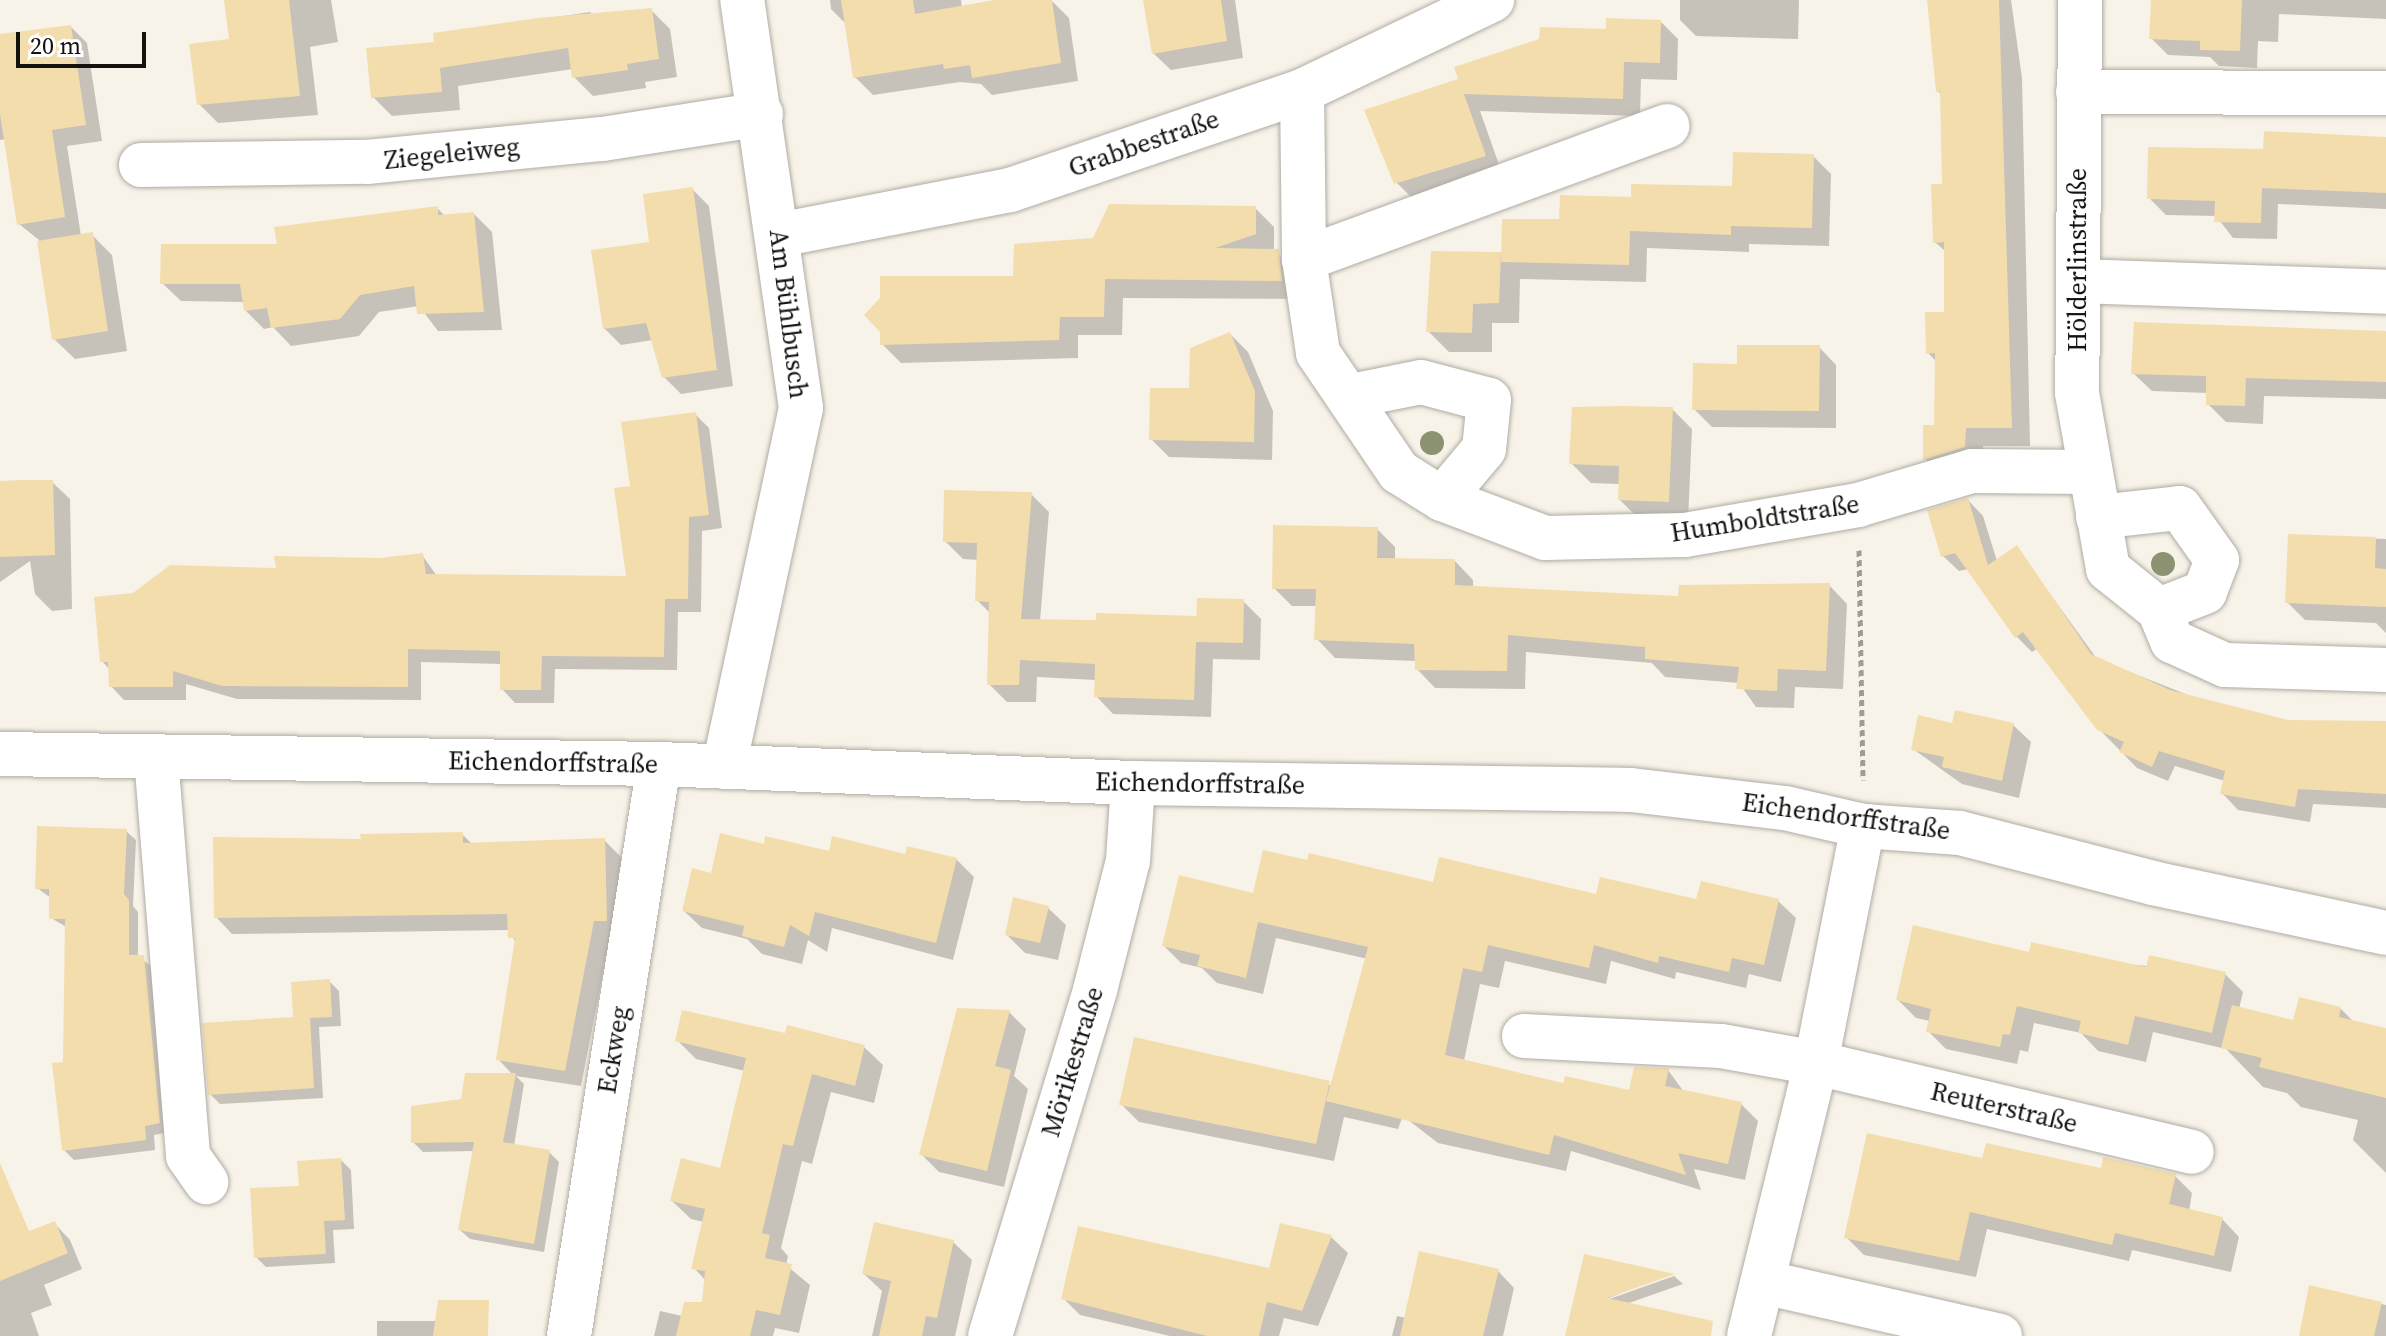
<!DOCTYPE html>
<meta charset="utf-8">
<style>
body{margin:0}
#map{position:relative;width:2386px;height:1336px;overflow:hidden;background:#f8f3e9;font-family:"Source Serif 4",serif}
div>[style]{position:absolute}
.shadow>*{inset:0;background:#0003}
.building>*{inset:0;background:#f3ddad}
.path>*{height:5px;margin-top:-2.5px;transform-origin:0;background:repeating-linear-gradient(90deg,#a09c95 0 6px,transparent 0 10px)}
.roads{filter:drop-shadow(0 0 2px #b0aca3) drop-shadow(0 0 2px #b0aca3)}
.minor>*{height:44px;margin:-22px;padding:0 22px;transform-origin:22px;border-radius:22px;background:#fff}
.trees>*{width:24px;height:24px;margin:-12px;border-radius:50%;background:#8c9372}
span{translate:-50% -50%;white-space:nowrap;text-align:center;line-height:1.15;-webkit-text-stroke:8px #fff;paint-order:stroke}
.street-label{font-size:26px;color:#14120f}
.scale{position:absolute;left:16px;top:32px;width:130px;height:36px;box-sizing:border-box;border:4px solid #14120f;border-top:0;padding-left:10px;font-size:24px;line-height:28px;white-space:nowrap;color:#14120f;-webkit-text-stroke:6px #fff;paint-order:stroke}
</style>
<div id="map">
<div class="shadow">
<i style="clip-path:polygon(227px 0,331px 0,338px 42px,310px 47px,318px 115px,218px 123px,199px 104px,231px 40px)"></i>
<i style="clip-path:polygon(830px 0,961px 0,962px 8px,1051px 0,1069px 18px,1078px 81px,992px 95px,981px 84px,960px 82px,873px 95px,855px 77px,847px 25px,831px 9px)"></i>
<i style="clip-path:polygon(1145px 0,1235px 0,1243px 58px,1171px 70px,1153px 53px)"></i>
<i style="clip-path:polygon(1680px 0,1799px 0,1798px 39px,1696px 36px,1680px 20px)"></i>
<i style="clip-path:polygon(1929px 0,2011px 0,2022px 78px,2030px 446px,1983px 446px,1983px 465px,1943px 477px,1925px 459px,1936px 427px,1937px 362px,1928px 353px,1946px 314px,1946px 252px,1935px 242px,1944px 185px,1942px 96px,1938px 91px)"></i>
<i style="clip-path:polygon(2153px 0,2386px 0,2386px 19px,2279px 14px,2278px 42px,2258px 41px,2257px 68px,2219px 66px,2210px 57px,2168px 55px,2151px 38px)"></i>
<i style="clip-path:polygon(651px 10px,670px 29px,677px 77px,645px 82px,646px 88px,593px 96px,574px 77px,573px 69px,458px 86px,460px 110px,392px 116px,373px 97px,437px 43px,436px 35px,590px 12px,597px 18px)"></i>
<i style="clip-path:polygon(1661px 22px,1678px 39px,1677px 80px,1641px 79px,1640px 116px,1480px 111px,1502px 173px,1414px 200px,1396px 182px,1366px 111px,1608px 31px)"></i>
<i style="clip-path:polygon(71px 27px,87px 43px,102px 141px,67px 146px,81px 236px,92px 235px,112px 255px,127px 351px,75px 359px,54px 339px,39px 240px,19px 224px,6px 139px,0 140px,0 84px)"></i>
<i style="clip-path:polygon(2386px 138px,2386px 209px,2278px 204px,2277px 239px,2233px 238px,2216px 216px,2166px 215px,2149px 198px,2265px 151px)"></i>
<i style="clip-path:polygon(1813px 156px,1831px 174px,1829px 246px,1749px 244px,1749px 252px,1647px 248px,1646px 282px,1520px 279px,1519px 323px,1492px 323px,1492px 352px,1449px 352px,1429px 332px,1500px 254px,1561px 221px,1633px 199px,1733px 188px)"></i>
<i style="clip-path:polygon(692px 189px,709px 206px,733px 386px,681px 394px,664px 377px,653px 340px,621px 345px,604px 328px,652px 244px)"></i>
<i style="clip-path:polygon(437px 208px,445px 216px,474px 214px,492px 232px,502px 330px,438px 331px,419px 306px,379px 312px,359px 336px,291px 346px,273px 327px,264px 329px,246px 311px,244px 302px,181px 301px,162px 283px,279px 246px)"></i>
<i style="clip-path:polygon(1255px 208px,1274px 227px,1274px 251px,1297px 270px,1300px 299px,1123px 298px,1122px 335px,1078px 335px,1078px 358px,901px 363px,882px 344px,1015px 278px)"></i>
<i style="clip-path:polygon(2386px 332px,2386px 399px,2264px 396px,2263px 424px,2226px 422px,2208px 404px,2208px 393px,2152px 391px,2133px 373px)"></i>
<i style="clip-path:polygon(1230px 334px,1248px 352px,1273px 411px,1272px 460px,1169px 457px,1151px 439px)"></i>
<i style="clip-path:polygon(1819px 347px,1836px 365px,1836px 428px,1712px 427px,1694px 409px,1739px 366px)"></i>
<i style="clip-path:polygon(1672px 409px,1692px 429px,1688px 521px,1639px 519px,1620px 500px,1620px 484px,1591px 483px,1571px 463px)"></i>
<i style="clip-path:polygon(695px 414px,709px 428px,722px 528px,702px 531px,701px 612px,678px 612px,677px 670px,555px 669px,554px 703px,515px 703px,502px 689px,502px 664px,421px 662px,421px 700px,237px 699px,186px 684px,186px 700px,124px 700px,111px 686px,110px 670px,102px 661px,134px 595px,278px 570px,422px 555px,437px 576px,628px 578px,632px 487px)"></i>
<i style="clip-path:polygon(52px 482px,70px 499px,72px 609px,52px 611px,35px 594px,30px 561px,0 582px,0 483px)"></i>
<i style="clip-path:polygon(1031px 494px,1049px 512px,1040px 621px,1196px 618px,1243px 601px,1261px 619px,1260px 660px,1213px 659px,1211px 717px,1113px 714px,1096px 696px,1096px 680px,1037px 677px,1036px 702px,1007px 702px,989px 684px,991px 614px,977px 600px,979px 560px,963px 559px,945px 541px)"></i>
<i style="clip-path:polygon(1968px 500px,1983px 516px,1997px 561px,2016px 547px,2097px 659px,2216px 706px,2287px 722px,2386px 723px,2386px 808px,2313px 804px,2310px 822px,2238px 810px,2223px 794px,2225px 781px,2175px 766px,2168px 781px,2137px 768px,2098px 728px,2038px 648px,2032px 652px,2016px 636px,1968px 569px,1959px 571px,1943px 556px)"></i>
<i style="clip-path:polygon(1377px 529px,1395px 547px,1395px 560px,1455px 561px,1473px 580px,1473px 587px,1680px 598px,1829px 585px,1847px 604px,1843px 689px,1795px 687px,1794px 708px,1756px 707px,1739px 683px,1665px 677px,1652px 663px,1526px 652px,1525px 689px,1435px 688px,1417px 669px,1417px 661px,1335px 658px,1317px 639px,1317px 606px,1292px 606px,1274px 588px)"></i>
<i style="clip-path:polygon(2290px 536px,2386px 539px,2386px 633px,2376px 623px,2305px 620px,2287px 602px)"></i>
<i style="clip-path:polygon(1953px 725px,2013px 725px,2031px 742px,2019px 798px,1962px 784px,1913px 749px)"></i>
<i style="clip-path:polygon(126px 831px,136px 840px,133px 906px,138px 912px,138px 957px,153px 967px,169px 1132px,154px 1135px,155px 1150px,74px 1160px,64px 1150px,68px 928px,51px 918px,51px 898px,37px 888px)"></i>
<i style="clip-path:polygon(462px 834px,472px 844px,604px 840px,621px 857px,622px 937px,610px 937px,581px 1086px,516px 1076px,524px 1084px,514px 1146px,549px 1152px,559px 1162px,544px 1252px,470px 1239px,460px 1230px,474px 1151px,423px 1152px,413px 1142px,463px 1101px,513px 1075px,498px 1059px,516px 944px,510px 930px,232px 934px,216px 917px,363px 841px)"></i>
<i style="clip-path:polygon(765px 847px,956px 859px,974px 877px,953px 960px,832px 928px,827px 952px,808px 940px,802px 964px,762px 954px,747px 939px,702px 928px,684px 911px,713px 876px)"></i>
<i style="clip-path:polygon(1435px 884px,1597px 897px,1778px 901px,1796px 918px,1781px 982px,1749px 974px,1746px 988px,1676px 972px,1675px 979px,1611px 961px,1606px 984px,1505px 961px,1499px 988px,1480px 984px,1464px 1061px,1565px 1086px,1631px 1092px,1668px 1070px,1684px 1092px,1741px 1104px,1758px 1121px,1745px 1180px,1694px 1169px,1701px 1190px,1571px 1151px,1566px 1171px,1438px 1143px,1403px 1116px,1398px 1129px,1344px 1117px,1334px 1161px,1139px 1122px,1121px 1104px,1332px 1085px,1368px 959px,1276px 938px,1263px 994px,1217px 983px,1202px 968px,1181px 963px,1164px 946px,1254px 895px)"></i>
<i style="clip-path:polygon(1048px 908px,1066px 925px,1058px 960px,1025px 953px,1007px 935px)"></i>
<i style="clip-path:polygon(2030px 954px,2225px 974px,2243px 992px,2239px 1009px,2295px 1023px,2340px 1008px,2355px 1023px,2386px 1030px,2386px 1173px,2353px 1140px,2358px 1120px,2301px 1107px,2287px 1093px,2263px 1087px,2226px 1049px,2153px 1032px,2146px 1062px,2098px 1051px,2081px 1033px,2034px 1023px,2028px 1052px,2020px 1050px,2017px 1064px,1946px 1049px,1928px 1031px,1930px 1021px,1916px 1018px,1898px 1000px)"></i>
<i style="clip-path:polygon(329px 981px,339px 991px,341px 1026px,319px 1027px,323px 1098px,220px 1104px,210px 1094px,295px 1019px)"></i>
<i style="clip-path:polygon(1009px 1012px,1026px 1029px,1014px 1076px,1028px 1089px,1004px 1187px,939px 1172px,921px 1154px)"></i>
<i style="clip-path:polygon(786px 1036px,864px 1047px,883px 1065px,874px 1103px,831px 1092px,812px 1164px,802px 1161px,781px 1248px,788px 1256px,786px 1265px,810px 1285px,799px 1333px,775px 1328px,773px 1336px,654px 1336px,660px 1311px,682px 1316px,704px 1304px,706px 1281px,694px 1268px,704px 1222px,691px 1219px,672px 1201px,722px 1170px,745px 1071px,696px 1059px,677px 1040px)"></i>
<i style="clip-path:polygon(341px 1160px,351px 1170px,354px 1229px,333px 1230px,335px 1263px,266px 1267px,256px 1257px,301px 1187px)"></i>
<i style="clip-path:polygon(2102px 1171px,2175px 1176px,2192px 1193px,2189px 1211px,2222px 1219px,2239px 1237px,2231px 1272px,2132px 1250px,2129px 1261px,1987px 1229px,1976px 1277px,1864px 1255px,1846px 1237px)"></i>
<i style="clip-path:polygon(55px 1224px,70px 1240px,82px 1269px,44px 1285px,52px 1305px,31px 1313px,39px 1336px,0 1336px,0 1246px)"></i>
<i style="clip-path:polygon(1331px 1237px,1348px 1253px,1318px 1326px,1284px 1318px,1279px 1336px,1170px 1336px,1080px 1315px,1063px 1298px,1271px 1270px)"></i>
<i style="clip-path:polygon(953px 1242px,972px 1260px,955px 1336px,872px 1336px,882px 1291px,864px 1274px)"></i>
<i style="clip-path:polygon(1585px 1256px,1668px 1274px,1584px 1308px,1674px 1276px,1683px 1284px,1626px 1304px,1690px 1318px,1707px 1336px,1603px 1336px,1609px 1310px,1583px 1319px,1573px 1310px)"></i>
<i style="clip-path:polygon(1498px 1271px,1514px 1288px,1503px 1336px,1392px 1336px,1397px 1316px,1406px 1318px)"></i>
<i style="clip-path:polygon(2311px 1287px,2386px 1305px,2386px 1336px,2300px 1336px)"></i>
<i style="clip-path:polygon(377px 1321px,437px 1321px,487px 1336px,377px 1336px)"></i>
</div>
<div class="building">
<i style="clip-path:polygon(224px 0,289px 0,300px 96px,197px 105px,189px 44px,229px 39px)"></i>
<i style="clip-path:polygon(841px 0,913px 0,915px 14px,994px 0,1052px 0,1061px 63px,972px 78px,970px 65px,944px 69px,943px 64px,853px 78px)"></i>
<i style="clip-path:polygon(1143px 0,1221px 0,1227px 41px,1152px 54px)"></i>
<i style="clip-path:polygon(1927px 0,1999px 0,2012px 428px,1966px 428px,1965px 447px,1923px 460px,1923px 425px,1934px 425px,1935px 353px,1926px 354px,1925px 312px,1944px 312px,1944px 242px,1933px 243px,1931px 184px,1942px 184px,1940px 91px,1936px 92px)"></i>
<i style="clip-path:polygon(2151px 0,2242px 0,2240px 51px,2200px 50px,2200px 41px,2149px 39px)"></i>
<i style="clip-path:polygon(652px 8px,659px 59px,627px 64px,628px 70px,572px 78px,568px 48px,440px 68px,442px 92px,371px 98px,366px 48px,434px 42px,433px 33px,538px 18px)"></i>
<i style="clip-path:polygon(1606px 18px,1661px 20px,1660px 63px,1624px 62px,1623px 99px,1464px 94px,1486px 156px,1394px 184px,1364px 110px,1458px 79px,1454px 67px,1539px 39px,1540px 27px,1606px 29px)"></i>
<i style="clip-path:polygon(71px 25px,86px 125px,52px 130px,65px 217px,17px 225px,0 114px,0 34px)"></i>
<i style="clip-path:polygon(2264px 131px,2386px 137px,2386px 193px,2262px 188px,2261px 223px,2214px 222px,2215px 201px,2147px 199px,2148px 147px,2263px 149px)"></i>
<i style="clip-path:polygon(1733px 152px,1814px 154px,1812px 228px,1731px 226px,1731px 235px,1630px 231px,1629px 265px,1501px 262px,1502px 219px,1559px 219px,1560px 195px,1631px 197px,1631px 184px,1732px 186px)"></i>
<i style="clip-path:polygon(693px 187px,717px 370px,662px 378px,646px 323px,603px 329px,591px 250px,649px 242px,643px 194px)"></i>
<i style="clip-path:polygon(1109px 204px,1256px 206px,1256px 234px,1215px 248px,1279px 249px,1282px 281px,1105px 279px,1104px 317px,1060px 317px,1059px 340px,880px 345px,880px 332px,864px 315px,880px 298px,880px 276px,1013px 276px,1014px 244px,1093px 238px)"></i>
<i style="clip-path:polygon(438px 206px,438px 215px,474px 212px,484px 312px,417px 314px,414px 286px,360px 295px,340px 319px,271px 328px,267px 308px,244px 311px,240px 284px,160px 284px,161px 244px,277px 244px,274px 227px)"></i>
<i style="clip-path:polygon(93px 232px,108px 331px,52px 340px,37px 241px)"></i>
<i style="clip-path:polygon(1431px 251px,1501px 252px,1499px 303px,1473px 304px,1472px 333px,1426px 332px)"></i>
<i style="clip-path:polygon(2134px 322px,2386px 331px,2386px 382px,2246px 378px,2245px 406px,2206px 405px,2206px 376px,2131px 374px)"></i>
<i style="clip-path:polygon(1230px 332px,1255px 391px,1254px 442px,1149px 440px,1150px 388px,1189px 388px,1190px 348px)"></i>
<i style="clip-path:polygon(1737px 345px,1820px 345px,1819px 411px,1692px 410px,1693px 363px,1737px 364px)"></i>
<i style="clip-path:polygon(1623px 406px,1673px 407px,1669px 502px,1618px 500px,1619px 466px,1569px 464px,1572px 407px)"></i>
<i style="clip-path:polygon(696px 412px,709px 515px,689px 517px,688px 599px,665px 599px,664px 657px,542px 656px,541px 690px,500px 690px,500px 651px,408px 649px,408px 687px,222px 686px,173px 671px,173px 687px,109px 687px,108px 662px,100px 662px,94px 597px,133px 593px,170px 565px,276px 568px,274px 556px,380px 558px,423px 553px,426px 574px,626px 576px,614px 488px,630px 486px,621px 422px)"></i>
<i style="clip-path:polygon(21px 480px,53px 480px,55px 555px,0 557px,0 481px)"></i>
<i style="clip-path:polygon(944px 490px,1032px 492px,1021px 619px,1096px 620px,1096px 613px,1197px 616px,1196px 623px,1197px 598px,1244px 599px,1243px 643px,1196px 642px,1194px 700px,1094px 697px,1095px 664px,1020px 660px,1019px 685px,987px 685px,989px 602px,975px 601px,977px 543px,943px 542px)"></i>
<i style="clip-path:polygon(1968px 498px,1988px 565px,2017px 545px,2091px 654px,2170px 690px,2288px 720px,2386px 721px,2386px 794px,2298px 789px,2295px 807px,2220px 794px,2225px 771px,2159px 751px,2152px 767px,2119px 752px,2124px 742px,2097px 730px,2023px 632px,2015px 638px,1955px 553px,1941px 557px,1927px 510px)"></i>
<i style="clip-path:polygon(1273px 525px,1378px 527px,1377px 558px,1455px 559px,1455px 585px,1678px 596px,1679px 585px,1830px 583px,1826px 671px,1778px 669px,1777px 691px,1736px 689px,1739px 667px,1645px 659px,1645px 647px,1508px 635px,1507px 671px,1415px 670px,1414px 644px,1314px 640px,1316px 589px,1272px 589px)"></i>
<i style="clip-path:polygon(2288px 534px,2376px 537px,2375px 568px,2386px 569px,2386px 607px,2285px 603px)"></i>
<i style="clip-path:polygon(1955px 710px,2014px 723px,2002px 781px,1942px 767px,1944px 757px,1911px 750px,1918px 715px,1952px 723px)"></i>
<i style="clip-path:polygon(37px 826px,127px 829px,124px 894px,129px 900px,129px 955px,144px 955px,160px 1123px,145px 1126px,146px 1140px,62px 1151px,52px 1063px,63px 1062px,65px 919px,49px 919px,49px 889px,35px 889px)"></i>
<i style="clip-path:polygon(463px 832px,463px 843px,605px 838px,607px 921px,594px 921px,565px 1071px,496px 1060px,515px 938px,508px 938px,507px 914px,214px 918px,213px 837px,361px 839px,360px 834px)"></i>
<i style="clip-path:polygon(720px 833px,764px 844px,765px 836px,829px 851px,832px 836px,905px 854px,907px 846px,957px 858px,936px 943px,815px 912px,809px 936px,790px 925px,784px 947px,742px 936px,744px 926px,682px 911px,692px 868px,711px 873px)"></i>
<i style="clip-path:polygon(1263px 850px,1307px 860px,1309px 853px,1433px 882px,1439px 857px,1596px 894px,1600px 877px,1696px 899px,1701px 881px,1779px 899px,1764px 965px,1732px 958px,1729px 972px,1659px 956px,1658px 963px,1594px 945px,1589px 968px,1488px 945px,1482px 972px,1463px 968px,1445px 1055px,1563px 1083px,1565px 1076px,1629px 1090px,1634px 1067px,1669px 1068px,1665px 1086px,1742px 1102px,1728px 1164px,1678px 1153px,1686px 1175px,1554px 1135px,1549px 1155px,1326px 1101px,1368px 947px,1258px 922px,1246px 978px,1197px 966px,1200px 955px,1162px 946px,1179px 875px,1253px 893px)"></i>
<i style="clip-path:polygon(1013px 897px,1049px 906px,1040px 943px,1005px 935px)"></i>
<i style="clip-path:polygon(1913px 925px,2029px 952px,2031px 942px,2146px 967px,2149px 955px,2226px 972px,2212px 1033px,2135px 1016px,2128px 1045px,2078px 1033px,2081px 1021px,2017px 1006px,2010px 1035px,2003px 1034px,2000px 1047px,1926px 1032px,1931px 1009px,1896px 1000px)"></i>
<i style="clip-path:polygon(330px 979px,332px 1017px,310px 1018px,314px 1088px,208px 1095px,202px 1023px,293px 1017px,291px 982px)"></i>
<i style="clip-path:polygon(2299px 997px,2341px 1007px,2339px 1017px,2386px 1028px,2386px 1098px,2259px 1067px,2262px 1058px,2221px 1048px,2232px 1005px,2293px 1020px)"></i>
<i style="clip-path:polygon(957px 1008px,1010px 1010px,995px 1066px,1011px 1070px,987px 1171px,919px 1155px)"></i>
<i style="clip-path:polygon(682px 1010px,785px 1033px,787px 1025px,865px 1045px,855px 1086px,812px 1074px,793px 1146px,783px 1144px,762px 1233px,770px 1235px,765px 1258px,792px 1264px,780px 1315px,756px 1310px,750px 1336px,676px 1336px,684px 1302px,702px 1302px,705px 1271px,691px 1269px,705px 1209px,670px 1201px,681px 1158px,720px 1168px,746px 1058px,675px 1041px)"></i>
<i style="clip-path:polygon(1134px 1037px,1330px 1081px,1316px 1144px,1119px 1105px)"></i>
<i style="clip-path:polygon(465px 1073px,516px 1073px,503px 1142px,550px 1150px,534px 1244px,458px 1230px,474px 1142px,411px 1143px,411px 1106px,461px 1099px)"></i>
<i style="clip-path:polygon(1867px 1133px,1982px 1158px,1986px 1143px,2101px 1168px,2103px 1157px,2176px 1174px,2169px 1204px,2223px 1217px,2214px 1256px,2115px 1233px,2112px 1245px,1970px 1212px,1959px 1261px,1844px 1238px)"></i>
<i style="clip-path:polygon(341px 1158px,345px 1220px,324px 1221px,326px 1254px,254px 1258px,250px 1188px,299px 1186px,297px 1161px)"></i>
<i style="clip-path:polygon(0 1163px,29px 1231px,55px 1221px,68px 1253px,0 1281px)"></i>
<i style="clip-path:polygon(874px 1222px,954px 1240px,937px 1318px,926px 1316px,922px 1336px,879px 1336px,891px 1281px,862px 1274px)"></i>
<i style="clip-path:polygon(1280px 1223px,1332px 1235px,1302px 1311px,1267px 1302px,1259px 1336px,1207px 1336px,1061px 1299px,1078px 1226px,1269px 1268px)"></i>
<i style="clip-path:polygon(1419px 1251px,1499px 1269px,1483px 1336px,1400px 1336px)"></i>
<i style="clip-path:polygon(1584px 1254px,1675px 1274px,1607px 1298px,1713px 1321px,1711px 1336px,1565px 1336px)"></i>
<i style="clip-path:polygon(2309px 1285px,2382px 1302px,2374px 1336px,2299px 1336px)"></i>
<i style="clip-path:polygon(438px 1300px,489px 1300px,488px 1336px,433px 1336px)"></i>
</div>
<div class="path">
<i style="left:1859px;top:550px;width:230px;rotate:89deg"></i>
</div>
<div class="roads">
<div class="minor">
<i style="left:2080px;top:0;width:393px;rotate:90.4deg"></i>
<i style="left:2077px;top:393px;width:179px;rotate:80deg"></i>
<i style="left:2108px;top:569px;width:65px;rotate:38.8deg"></i>
<i style="left:2159px;top:610px;width:34px;rotate:67deg"></i>
<i style="left:2172px;top:641px;width:58px;rotate:24.4deg"></i>
<i style="left:2225px;top:665px;width:161px;rotate:1.8deg"></i>
<i style="left:1302px;top:91px;width:168px;rotate:89.3deg"></i>
<i style="left:1304px;top:259px;width:95px;rotate:81.5deg"></i>
<i style="left:1318px;top:353px;width:144px;rotate:55.8deg"></i>
<i style="left:1399px;top:472px;width:51px;rotate:32.1deg"></i>
<i style="left:1442px;top:499px;width:110px;rotate:20.7deg"></i>
<i style="left:1545px;top:538px;width:140px;rotate:-1.2deg"></i>
<i style="left:1685px;top:535px;width:176px;rotate:-9.8deg"></i>
<i style="left:1858px;top:505px;width:119px;rotate:-16.6deg"></i>
<i style="left:1972px;top:471px;width:118px;rotate:0.5deg"></i>
<i style="left:2078px;top:92px;width:308px;rotate:0.2deg"></i>
<i style="left:141px;top:165px;width:226px;rotate:-0.8deg"></i>
<i style="left:367px;top:162px;width:236px;rotate:-5.6deg"></i>
<i style="left:602px;top:139px;width:161px;rotate:-8.9deg"></i>
<i style="left:779px;top:235px;width:235px;rotate:-11deg"></i>
<i style="left:1010px;top:190px;width:308px;rotate:-18.7deg"></i>
<i style="left:1302px;top:91px;width:211px;rotate:-25.6deg"></i>
<i style="left:1304px;top:259px;width:387px;rotate:-20.1deg"></i>
<i style="left:2078px;top:281px;width:308px;rotate:2deg"></i>
<i style="left:1351px;top:396px;width:71px;rotate:-11.3deg"></i>
<i style="left:1421px;top:382px;width:70px;rotate:14.8deg"></i>
<i style="left:1489px;top:400px;width:49px;rotate:95.8deg"></i>
<i style="left:1484px;top:449px;width:65px;rotate:130deg"></i>
<i style="left:2098px;top:517px;width:82px;rotate:-6.3deg"></i>
<i style="left:2180px;top:508px;width:64px;rotate:54.6deg"></i>
<i style="left:2217px;top:560px;width:34px;rotate:111deg"></i>
<i style="left:2205px;top:592px;width:49px;rotate:158.6deg"></i>
<i style="left:0;top:754px;width:659px;rotate:0.87deg"></i>
<i style="left:659px;top:764px;width:474px;rotate:2.3deg"></i>
<i style="left:1133px;top:783px;width:498px;rotate:0.8deg"></i>
<i style="left:1631px;top:790px;width:155px;rotate:6.7deg"></i>
<i style="left:1785px;top:808px;width:80px;rotate:13deg"></i>
<i style="left:1863px;top:826px;width:97px;rotate:4.1deg"></i>
<i style="left:1960px;top:833px;width:199px;rotate:14.5deg"></i>
<i style="left:2153px;top:883px;width:238px;rotate:12.1deg"></i>
<i style="left:156px;top:757px;width:400px;rotate:85.4deg"></i>
<i style="left:188px;top:1156px;width:32px;rotate:55deg"></i>
<i style="left:724px;top:767px;width:367px;rotate:-77.9deg"></i>
<i style="left:801px;top:408px;width:412px;rotate:-98.2deg"></i>
<i style="left:1524px;top:1036px;width:197px;rotate:2.9deg"></i>
<i style="left:1721px;top:1046px;width:97px;rotate:10.1deg"></i>
<i style="left:1816px;top:1063px;width:386px;rotate:13.3deg"></i>
<i style="left:1763px;top:1282px;width:243px;rotate:12.8deg"></i>
<i style="left:569px;top:1336px;width:579px;rotate:-81.06deg"></i>
<i style="left:990px;top:1336px;width:362px;rotate:-73.1deg"></i>
<i style="left:1095px;top:990px;width:133px;rotate:-75.7deg"></i>
<i style="left:1128px;top:861px;width:78px;rotate:-86.3deg"></i>
<i style="left:1749px;top:1336px;width:281px;rotate:-76.2deg"></i>
<i style="left:1816px;top:1063px;width:242px;rotate:-78.8deg"></i>
</div>
</div>
<div class="trees">
<i style="left:1432px;top:443px"></i>
<i style="left:2163px;top:564px"></i>
</div>
<div class="street-label">
<span style="left:1144px;top:144px;rotate:-19deg">Grabbestraße</span>
<span style="left:452px;top:154px;rotate:-6deg">Ziegeleiweg</span>
<span style="left:2078px;top:260px;rotate:-90deg">Hölderlinstraße</span>
<span style="left:788px;top:314px;rotate:83deg">Am Bühlbusch</span>
<span style="left:1765px;top:519px;rotate:-9deg">Humboldtstraße</span>
<span style="left:553px;top:763px;rotate:1deg">Eichendorffstraße</span>
<span style="left:1200px;top:784px;rotate:1deg">Eichendorffstraße</span>
<span style="left:1846px;top:817px;rotate:8deg">Eichendorffstraße</span>
<span style="left:614px;top:1050px;rotate:-81deg">Eckweg</span>
<span style="left:1073px;top:1062px;rotate:-73deg">Mörikestraße</span>
<span style="left:2004px;top:1108px;rotate:13deg">Reuterstraße</span>
</div>
<div class="scale">20 m</div>
</div>
